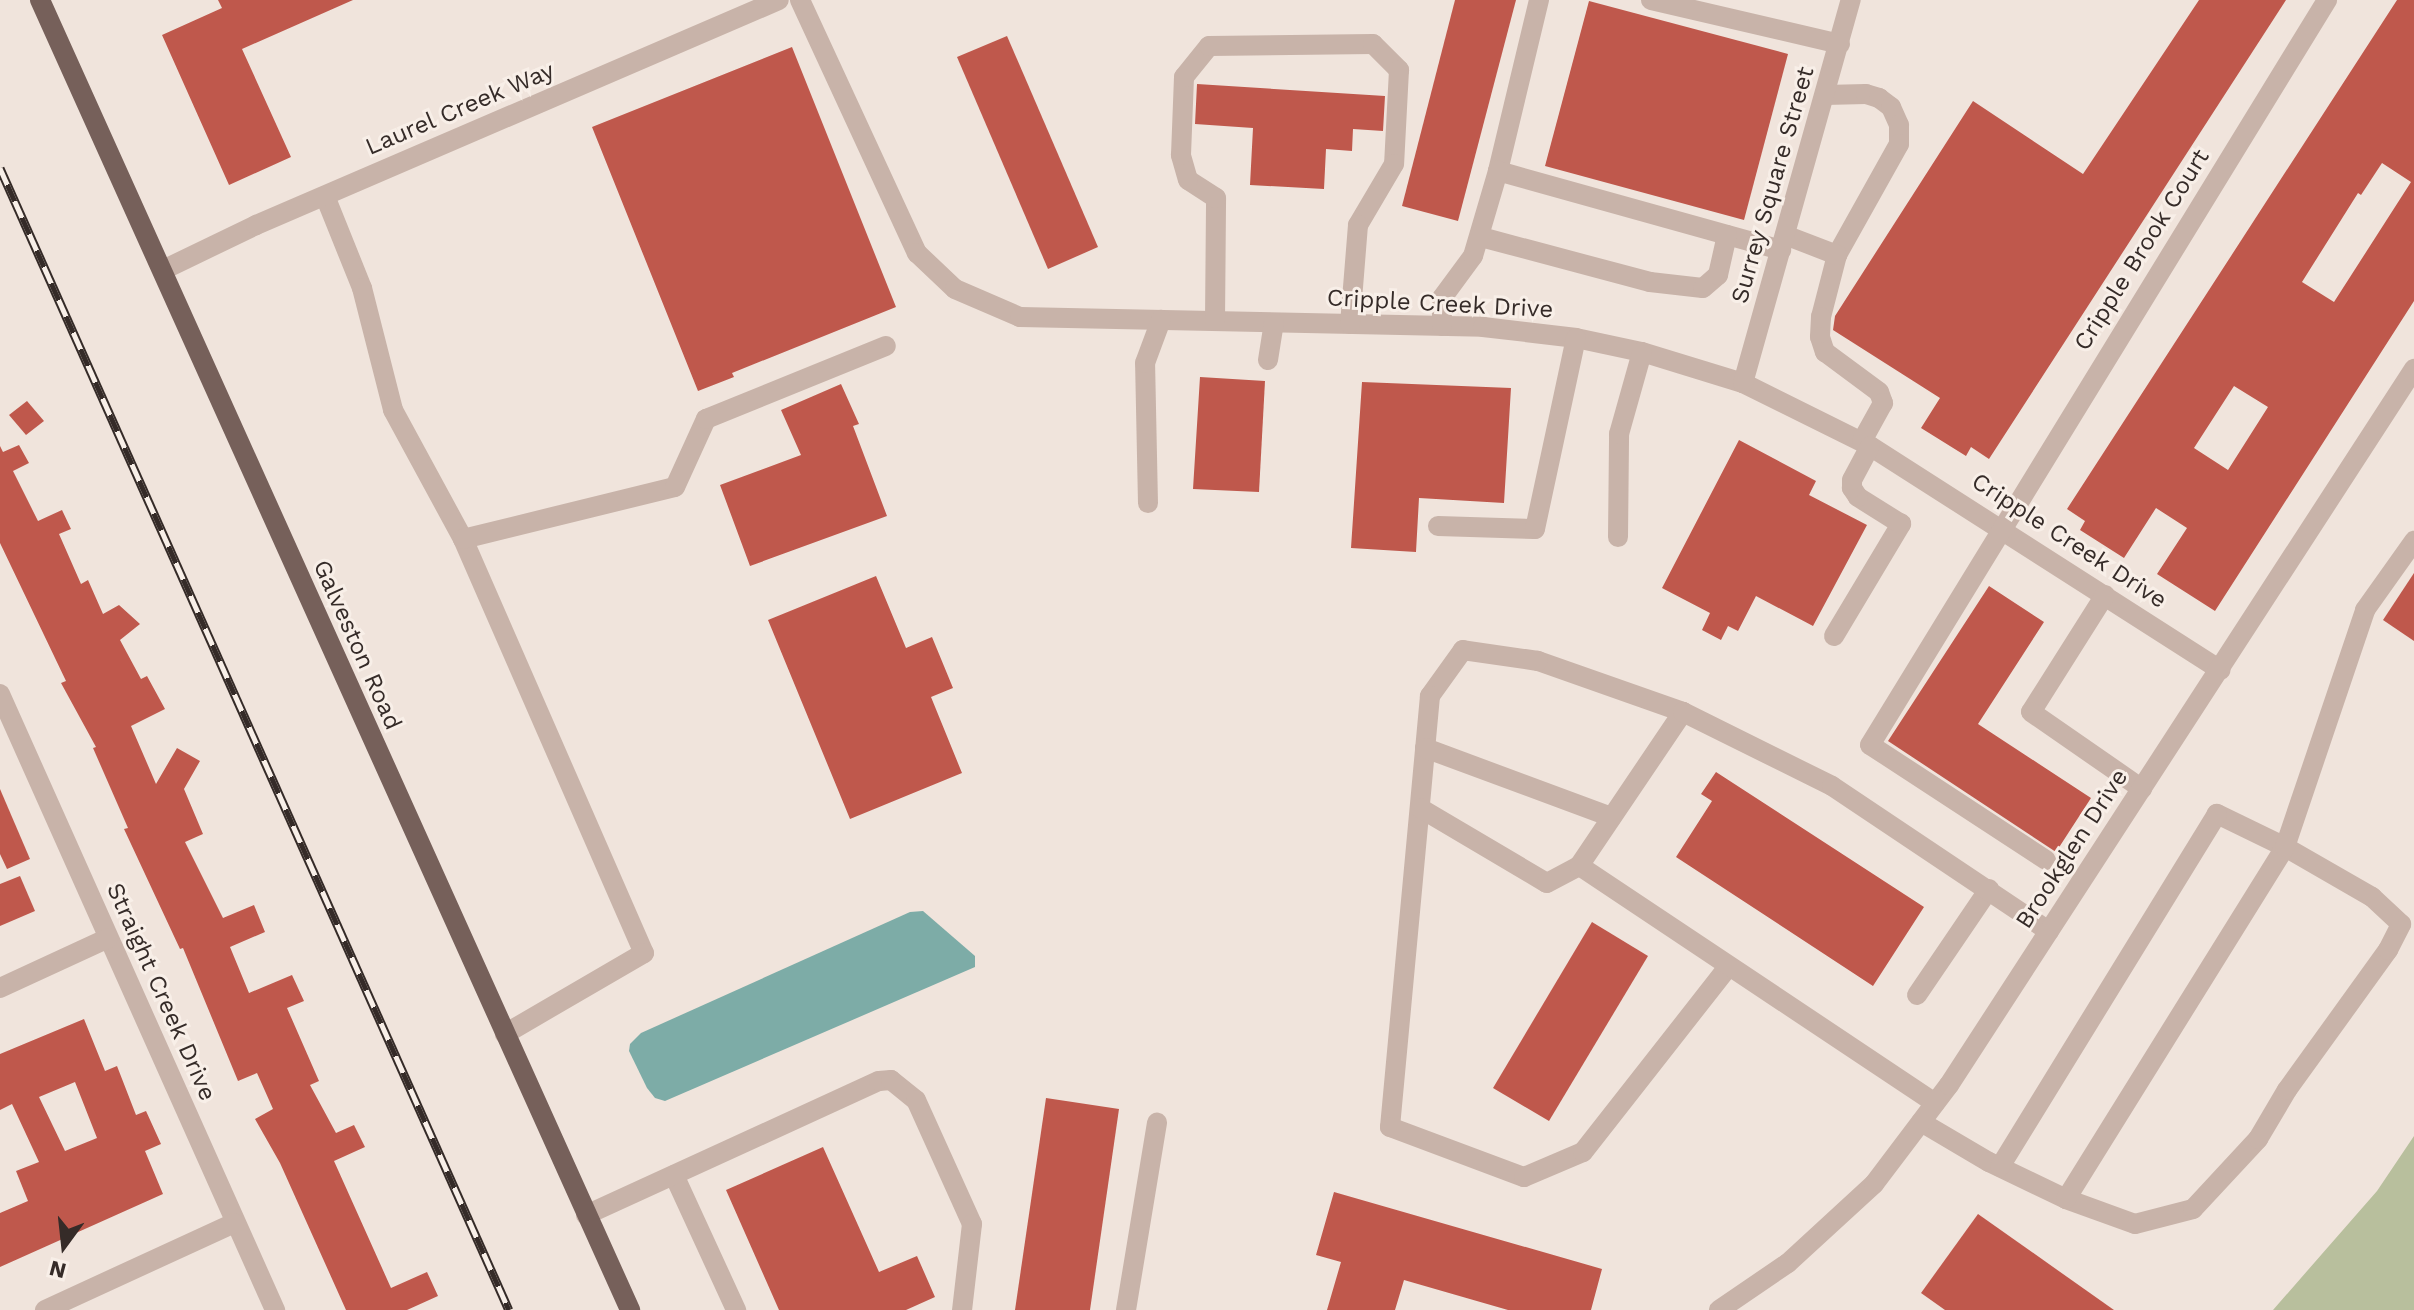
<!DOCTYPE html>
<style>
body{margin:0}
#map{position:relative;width:2414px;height:1310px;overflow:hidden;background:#f0e4dc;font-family:"Work Sans",sans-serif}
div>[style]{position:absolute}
.green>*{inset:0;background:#b8bf9d}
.water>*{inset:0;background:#7daca7}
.building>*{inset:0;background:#bf584c}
.minor>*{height:20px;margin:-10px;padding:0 10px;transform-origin:10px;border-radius:10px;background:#c8b3a9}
.major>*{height:20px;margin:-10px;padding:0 10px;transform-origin:10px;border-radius:10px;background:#76605a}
.rail>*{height:9px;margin-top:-4.5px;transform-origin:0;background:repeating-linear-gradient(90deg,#f8efe8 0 18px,#352b28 0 36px);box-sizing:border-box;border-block:2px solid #352b28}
span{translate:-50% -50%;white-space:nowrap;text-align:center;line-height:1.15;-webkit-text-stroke:6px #f8efe8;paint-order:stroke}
.street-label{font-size:24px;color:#352b28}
.north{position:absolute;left:24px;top:1206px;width:80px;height:80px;-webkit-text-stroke:6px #f8efe8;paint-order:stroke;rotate:195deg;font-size:22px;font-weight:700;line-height:32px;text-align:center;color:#352b28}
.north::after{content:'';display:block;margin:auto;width:28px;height:36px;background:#352b28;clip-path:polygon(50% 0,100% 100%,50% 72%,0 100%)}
</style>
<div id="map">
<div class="green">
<i style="clip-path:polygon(2414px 1136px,2414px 1310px,2273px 1310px,2377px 1191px)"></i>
</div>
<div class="water">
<i style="clip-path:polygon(923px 911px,975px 956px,975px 967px,665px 1101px,655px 1098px,647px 1088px,629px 1051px,630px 1044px,641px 1033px,910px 912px)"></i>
</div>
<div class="building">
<i style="clip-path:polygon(218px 0,353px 0,242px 49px,291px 157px,229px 185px,162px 35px,222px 8px)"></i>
<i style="clip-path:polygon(1455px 0,1516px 0,1458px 221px,1402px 206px)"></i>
<i style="clip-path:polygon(2199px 0,2286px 0,1989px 459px,1971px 447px,1966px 456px,1921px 428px,1940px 398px,1833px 330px,1835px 316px,1973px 101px,2083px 174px)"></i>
<i style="clip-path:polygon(evenodd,2397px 0,2414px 0,2414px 301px,2215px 611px,2157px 574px,2187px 528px,2156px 508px,2124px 558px,2080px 530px,2085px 521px,2067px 509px,2397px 0,2382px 163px,2411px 182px,2334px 302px,2302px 282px,2358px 193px,2361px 195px,2382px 163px,2397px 0,2234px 386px,2268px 407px,2228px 470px,2194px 448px,2234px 386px)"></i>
<i style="clip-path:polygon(1589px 1px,1788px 54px,1744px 220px,1545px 166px)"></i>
<i style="clip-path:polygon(1007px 36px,1098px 247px,1048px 269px,957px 57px)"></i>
<i style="clip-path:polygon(792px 47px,896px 307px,732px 373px,734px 377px,698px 391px,592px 127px)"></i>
<i style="clip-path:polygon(1197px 84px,1385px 96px,1383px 131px,1353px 129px,1352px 151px,1326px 149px,1324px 189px,1250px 185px,1253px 128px,1195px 124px)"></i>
<i style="clip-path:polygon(1200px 377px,1265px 381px,1259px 492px,1193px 489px)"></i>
<i style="clip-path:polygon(1362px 382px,1511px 388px,1504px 503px,1419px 498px,1416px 552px,1351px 548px)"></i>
<i style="clip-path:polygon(841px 384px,859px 424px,853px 426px,887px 516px,750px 566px,720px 485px,801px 455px,781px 410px)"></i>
<i style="clip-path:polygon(27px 401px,44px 421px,26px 435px,9px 415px)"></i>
<i style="clip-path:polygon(1739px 440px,1816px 481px,1809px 495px,1867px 525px,1813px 626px,1756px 596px,1738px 631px,1728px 626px,1721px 640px,1702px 630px,1710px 613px,1662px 588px)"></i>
<i style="clip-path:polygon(19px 445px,29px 463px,13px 471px,38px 521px,62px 510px,71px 529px,59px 534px,81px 584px,88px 580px,103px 614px,119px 605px,140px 624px,120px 640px,141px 679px,147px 676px,165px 709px,131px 726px,156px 784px,177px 748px,200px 761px,184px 789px,203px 834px,185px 842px,223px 918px,254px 905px,265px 932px,230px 947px,249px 993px,292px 975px,304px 1001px,287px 1008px,319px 1081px,310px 1085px,336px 1133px,354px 1125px,365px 1147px,334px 1161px,391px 1288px,427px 1272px,438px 1296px,407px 1310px,346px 1310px,280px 1163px,255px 1119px,273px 1109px,257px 1073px,238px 1081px,183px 948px,180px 949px,124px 829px,128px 828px,93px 748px,96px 747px,61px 683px,66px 681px,0 543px,0 446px,3px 452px)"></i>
<i style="clip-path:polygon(2414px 573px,2414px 641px,2383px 620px)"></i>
<i style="clip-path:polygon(876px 576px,906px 648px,932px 637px,953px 688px,931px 697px,962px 773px,850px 819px,768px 620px)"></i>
<i style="clip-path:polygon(1989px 586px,2044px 622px,1978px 724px,2091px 798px,2056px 852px,1888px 741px)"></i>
<i style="clip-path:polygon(1716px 772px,1924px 907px,1873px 986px,1676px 857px,1712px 801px,1701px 794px)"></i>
<i style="clip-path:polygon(0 789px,30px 859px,7px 869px,0 854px)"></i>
<i style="clip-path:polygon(20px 876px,35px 911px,0 926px,0 884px)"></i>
<i style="clip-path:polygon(1592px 922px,1648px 956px,1549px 1121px,1493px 1088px)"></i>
<i style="clip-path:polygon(evenodd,84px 1019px,105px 1071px,117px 1066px,136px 1115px,146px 1111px,161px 1144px,145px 1151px,163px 1194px,0 1267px,0 1213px,28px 1201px,16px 1171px,39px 1162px,12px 1104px,0 1110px,0 1054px,84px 1019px,75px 1082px,97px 1138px,65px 1151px,39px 1097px,75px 1082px)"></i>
<i style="clip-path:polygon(1046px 1098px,1119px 1109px,1090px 1310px,1015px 1310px)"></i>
<i style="clip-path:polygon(823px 1147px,879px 1272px,917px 1256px,935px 1297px,906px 1310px,779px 1310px,726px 1190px)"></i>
<i style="clip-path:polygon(1334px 1192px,1602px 1269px,1591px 1310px,1508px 1310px,1404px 1280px,1395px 1310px,1327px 1310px,1341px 1262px,1316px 1255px)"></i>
<i style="clip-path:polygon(1978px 1214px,2114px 1310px,1945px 1310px,1921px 1293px)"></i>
</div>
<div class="minor">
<i style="left:800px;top:0;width:279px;rotate:65.2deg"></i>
<i style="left:917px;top:253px;width:52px;rotate:43.5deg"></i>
<i style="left:955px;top:289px;width:71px;rotate:23.3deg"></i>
<i style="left:1020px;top:317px;width:463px;rotate:1.2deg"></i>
<i style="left:1483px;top:327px;width:94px;rotate:6.7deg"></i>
<i style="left:1576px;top:338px;width:67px;rotate:12deg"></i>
<i style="left:1642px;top:352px;width:106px;rotate:17.1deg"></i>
<i style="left:1743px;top:383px;width:142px;rotate:26.4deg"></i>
<i style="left:1870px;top:446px;width:416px;rotate:32.6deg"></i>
<i style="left:1539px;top:0;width:176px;rotate:103.5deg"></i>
<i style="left:1498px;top:171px;width:294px;rotate:15.6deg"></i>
<i style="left:1651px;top:0;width:194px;rotate:13.1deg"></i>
<i style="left:1825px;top:95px;width:41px;rotate:-1.4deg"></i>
<i style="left:1866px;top:94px;width:14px;rotate:17deg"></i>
<i style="left:1879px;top:98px;width:15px;rotate:37deg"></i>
<i style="left:1891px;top:107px;width:20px;rotate:66deg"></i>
<i style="left:1899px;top:125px;width:19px;rotate:90deg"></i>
<i style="left:1899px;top:144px;width:127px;rotate:119.2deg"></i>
<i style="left:1837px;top:255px;width:64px;rotate:104.5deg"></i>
<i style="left:1821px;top:317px;width:20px;rotate:93deg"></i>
<i style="left:1820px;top:337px;width:16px;rotate:72deg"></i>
<i style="left:1825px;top:352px;width:67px;rotate:36.5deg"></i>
<i style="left:1879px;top:392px;width:12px;rotate:70deg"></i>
<i style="left:1883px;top:403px;width:43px;rotate:118.9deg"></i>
<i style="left:325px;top:196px;width:99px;rotate:68.1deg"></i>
<i style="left:362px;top:288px;width:126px;rotate:75.7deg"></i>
<i style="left:393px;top:410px;width:147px;rotate:61.5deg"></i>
<i style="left:463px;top:539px;width:452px;rotate:66.4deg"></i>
<i style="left:644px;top:953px;width:161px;rotate:149.8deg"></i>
<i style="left:1785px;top:235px;width:56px;rotate:21deg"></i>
<i style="left:1481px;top:237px;width:175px;rotate:14.9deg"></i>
<i style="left:1650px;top:282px;width:53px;rotate:6.5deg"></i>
<i style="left:1703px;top:288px;width:20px;rotate:-41deg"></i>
<i style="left:1718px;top:275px;width:41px;rotate:-77.3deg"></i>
<i style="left:163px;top:270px;width:103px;rotate:-25.8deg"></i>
<i style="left:256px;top:225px;width:569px;rotate:-23.28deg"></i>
<i style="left:1215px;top:321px;width:123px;rotate:-89.5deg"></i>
<i style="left:1216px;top:198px;width:33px;rotate:-147deg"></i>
<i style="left:1188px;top:180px;width:26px;rotate:-106deg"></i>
<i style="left:1181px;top:155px;width:78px;rotate:-87.8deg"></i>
<i style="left:1184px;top:77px;width:40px;rotate:-51deg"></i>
<i style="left:1209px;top:46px;width:164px;rotate:-0.7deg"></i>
<i style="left:1373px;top:44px;width:37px;rotate:45deg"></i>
<i style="left:1399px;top:70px;width:94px;rotate:93deg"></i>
<i style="left:1394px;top:164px;width:71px;rotate:120.5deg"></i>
<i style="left:1358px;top:225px;width:99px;rotate:94.6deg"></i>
<i style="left:1442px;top:326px;width:28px;rotate:-90deg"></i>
<i style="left:1442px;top:298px;width:52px;rotate:-53.6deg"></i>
<i style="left:1473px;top:256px;width:89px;rotate:-73.6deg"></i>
<i style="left:1268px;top:360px;width:37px;rotate:-81deg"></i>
<i style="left:1743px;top:383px;width:398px;rotate:-74.3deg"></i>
<i style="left:1148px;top:503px;width:140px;rotate:-91.2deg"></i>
<i style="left:1145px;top:363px;width:46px;rotate:-69.6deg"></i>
<i style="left:1438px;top:526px;width:97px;rotate:1.8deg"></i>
<i style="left:1535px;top:529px;width:195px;rotate:-77.9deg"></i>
<i style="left:1618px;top:537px;width:103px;rotate:-89.4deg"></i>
<i style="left:1619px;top:434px;width:85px;rotate:-74.3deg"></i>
<i style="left:463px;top:539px;width:218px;rotate:-13.8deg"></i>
<i style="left:675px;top:487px;width:75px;rotate:-65.5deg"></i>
<i style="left:706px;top:419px;width:194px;rotate:-22.1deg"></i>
<i style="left:2105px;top:595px;width:138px;rotate:122.3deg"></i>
<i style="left:2031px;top:712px;width:135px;rotate:34.7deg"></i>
<i style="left:1834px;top:636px;width:131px;rotate:-59.1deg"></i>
<i style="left:1901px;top:524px;width:51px;rotate:-147.9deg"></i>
<i style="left:1858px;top:497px;width:11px;rotate:-124deg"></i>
<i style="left:1852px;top:488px;width:8px;rotate:-90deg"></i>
<i style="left:1852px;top:480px;width:38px;rotate:-62deg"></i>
<i style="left:0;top:694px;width:675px;rotate:65.94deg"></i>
<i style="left:1683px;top:712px;width:154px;rotate:-160.6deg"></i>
<i style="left:1538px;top:661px;width:76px;rotate:-171.7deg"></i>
<i style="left:1463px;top:650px;width:57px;rotate:125.7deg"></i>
<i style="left:1430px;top:696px;width:433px;rotate:95.3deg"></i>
<i style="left:1390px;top:1127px;width:143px;rotate:20.5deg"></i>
<i style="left:1524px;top:1177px;width:64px;rotate:-23deg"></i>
<i style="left:1583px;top:1152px;width:236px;rotate:-51.9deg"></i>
<i style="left:1425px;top:748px;width:199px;rotate:20.3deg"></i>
<i style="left:1420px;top:808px;width:147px;rotate:30.6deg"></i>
<i style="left:1547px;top:883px;width:36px;rotate:-28deg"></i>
<i style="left:2046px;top:860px;width:210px;rotate:-146.8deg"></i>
<i style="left:1870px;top:745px;width:874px;rotate:-58.47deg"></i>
<i style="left:0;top:988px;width:119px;rotate:-24.8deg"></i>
<i style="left:1917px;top:995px;width:128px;rotate:-55.8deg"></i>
<i style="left:1935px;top:1103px;width:428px;rotate:-146.3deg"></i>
<i style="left:1579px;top:866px;width:186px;rotate:-56deg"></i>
<i style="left:1683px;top:712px;width:166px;rotate:26.4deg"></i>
<i style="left:1832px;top:786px;width:261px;rotate:33.8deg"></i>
<i style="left:1921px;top:1122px;width:79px;rotate:30.5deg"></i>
<i style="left:1989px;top:1162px;width:85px;rotate:25.7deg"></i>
<i style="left:2066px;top:1199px;width:73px;rotate:19.9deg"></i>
<i style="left:2135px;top:1224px;width:60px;rotate:-14.5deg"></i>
<i style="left:2193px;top:1209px;width:96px;rotate:-47.1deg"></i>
<i style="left:2258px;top:1139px;width:57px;rotate:-59.4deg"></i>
<i style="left:2287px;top:1090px;width:173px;rotate:-54.2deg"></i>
<i style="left:2388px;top:950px;width:29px;rotate:-63deg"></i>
<i style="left:2401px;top:924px;width:40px;rotate:-137deg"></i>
<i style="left:2372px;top:897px;width:100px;rotate:-150.1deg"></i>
<i style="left:2285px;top:847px;width:76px;rotate:-154.1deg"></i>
<i style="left:2217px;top:814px;width:414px;rotate:121.6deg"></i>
<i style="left:674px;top:1175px;width:149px;rotate:65.3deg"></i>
<i style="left:2066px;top:1199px;width:415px;rotate:-58.1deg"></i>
<i style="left:2285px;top:847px;width:250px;rotate:-71.3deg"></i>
<i style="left:2365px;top:610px;width:85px;rotate:-54.6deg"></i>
<i style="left:586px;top:1215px;width:322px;rotate:-24.6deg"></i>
<i style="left:879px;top:1081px;width:12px;rotate:-5deg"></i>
<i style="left:891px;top:1080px;width:32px;rotate:39deg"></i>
<i style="left:916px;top:1100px;width:136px;rotate:65.7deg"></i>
<i style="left:972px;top:1224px;width:87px;rotate:96.6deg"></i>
<i style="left:45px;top:1310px;width:208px;rotate:-24.7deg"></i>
<i style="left:1126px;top:1310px;width:190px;rotate:-80.6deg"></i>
<i style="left:1719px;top:1310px;width:83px;rotate:-34.3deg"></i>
<i style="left:1788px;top:1263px;width:117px;rotate:-42.6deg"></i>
<i style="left:1874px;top:1184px;width:124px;rotate:-52.9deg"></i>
<i style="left:1949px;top:1085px;width:854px;rotate:-57deg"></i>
</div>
<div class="major">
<i style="left:40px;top:0;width:1437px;rotate:65.75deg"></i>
</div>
<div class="rail">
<i style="left:0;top:168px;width:1250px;rotate:65.98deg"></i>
</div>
<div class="street-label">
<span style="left:460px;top:109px;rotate:-23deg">Laurel Creek Way</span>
<span style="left:1773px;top:185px;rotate:-74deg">Surrey Square Street</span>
<span style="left:2142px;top:250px;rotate:-58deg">Cripple Brook Court</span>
<span style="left:1440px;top:304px;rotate:3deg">Cripple Creek Drive</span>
<span style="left:2069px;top:541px;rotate:33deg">Cripple Creek Drive</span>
<span style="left:357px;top:645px;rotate:66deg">Galveston Road</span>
<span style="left:2072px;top:849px;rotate:-57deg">Brookglen Drive</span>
<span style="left:161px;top:992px;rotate:66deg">Straight Creek Drive</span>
</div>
<div class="north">N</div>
</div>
